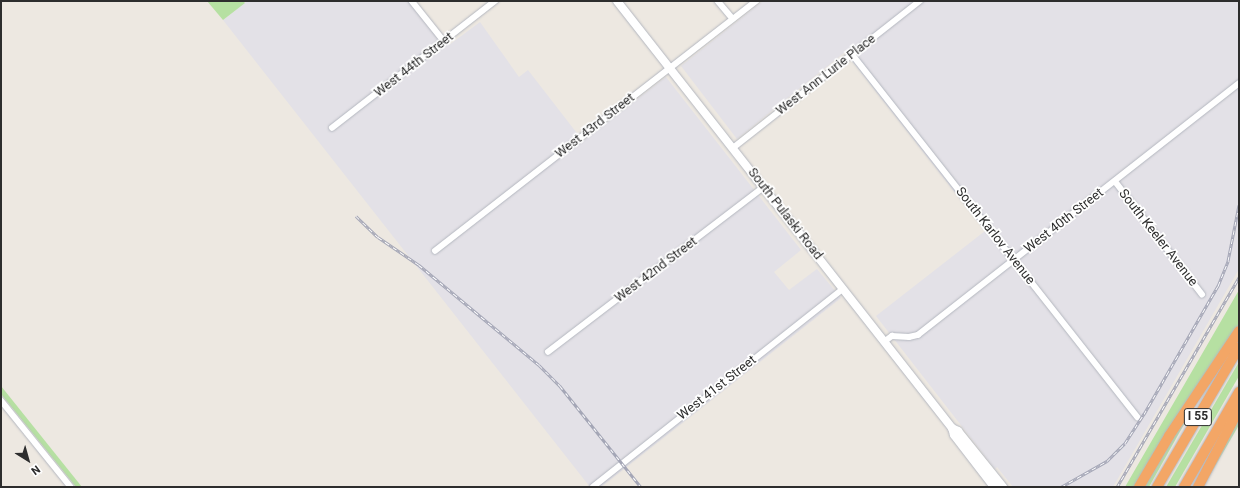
<!DOCTYPE html>
<style>
body{margin:0}
#map{position:relative;width:1240px;height:488px;overflow:hidden;background:#ede8e1;font-family:Roboto,sans-serif}
div>[style]{position:absolute}
.industrial>*{inset:0;background:#e3e1e7}
.green>*{inset:0;background:#b6e0a2}
.roads{filter:drop-shadow(0 0 1px #b4b7bf) drop-shadow(0 0 1px #b4b7bf)}
.minor>*{height:5.5px;margin:-2.75px;padding:0 2.75px;transform-origin:2.75px;border-radius:2.75px;background:#fff}
.secondary>*{height:8px;margin:-4px;padding:0 4px;transform-origin:4px;border-radius:4px;background:#fff}
.motorway>*{height:10px;margin:-5px;padding:0 5px;transform-origin:5px;border-radius:5px;background:#f3a666}
.rail>*{height:3px;margin-top:-1.5px;transform-origin:0;background:repeating-linear-gradient(90deg,#fff 0 4.5px,#a4a6b6 0 9px);box-sizing:border-box;border-block:1px solid #a4a6b6}
span{translate:-50% -50%;white-space:nowrap;text-align:center;line-height:1.15;-webkit-text-stroke:3.5px #fff;paint-order:stroke}
.shield-label span{padding:1px 3px;background:#fff;border:1px solid;border-radius:3px;-webkit-text-stroke-width:0}
.shield-label{font-size:12px;color:#2d2d2d;font-weight:700}
.street-label{font-size:13px;color:#2d2d2d}
.frame{position:absolute;inset:0;border:2px solid #2d2d2d;pointer-events:none}
.north{position:absolute;left:8px;top:440px;width:40px;height:40px;-webkit-text-stroke:3px #fff;paint-order:stroke;rotate:143deg;font-size:11px;font-weight:700;line-height:16px;text-align:center;color:#2d2d2d}
.north::after{content:'';display:block;margin:auto;width:14px;height:18px;background:#2d2d2d;clip-path:polygon(50% 0,100% 100%,50% 72%,0 100%)}
</style>
<div id="map">
<div class="industrial">
<i style="clip-path:polygon(247px 1px,414px 1px,449px 45px,480px 22px,519px 77px,528px 70px,583px 141px,666px 77px,801px 250px,774px 272px,789px 290px,817px 269px,841px 298px,601px 487px,590px 487px,223px 20px)"></i>
<i style="clip-path:polygon(763px 1px,1239px 1px,1239px 269px,1113px 487px,1013px 487px,997px 467px,995px 469px,876px 316px,985px 231px,845px 52px,737px 139px,681px 66px)"></i>
</div>
<div class="green">
<i style="clip-path:polygon(207px 1px,243px 1px,245px 3px,223px 20px)"></i>
<i style="clip-path:polygon(1239px 290px,1239px 324px,1166px 434px,1135px 487px,1125px 487px)"></i>
<i style="clip-path:polygon(1239px 362px,1239px 376px,1175px 487px,1166px 487px)"></i>
<i style="clip-path:polygon(1px 386px,82px 487px,76px 487px,1px 394px)"></i>
<i style="clip-path:polygon(1202px 392px,1149px 487px,1143px 487px)"></i>
<i style="clip-path:polygon(1239px 418px,1239px 425px,1203px 487px)"></i>
</div>
<div class="roads">
<div class="minor">
<i style="left:412px;top:1px;width:51px;rotate:51.3deg"></i>
<i style="left:718px;top:1px;width:23px;rotate:50deg"></i>
<i style="left:852px;top:54px;width:462px;rotate:51.8deg"></i>
<i style="left:332px;top:128px;width:207px;rotate:-37.9deg"></i>
<i style="left:733px;top:148px;width:238px;rotate:-38.2deg"></i>
<i style="left:1115px;top:181px;width:143px;rotate:52.4deg"></i>
<i style="left:435px;top:251px;width:407px;rotate:-37.9deg"></i>
<i style="left:884px;top:342px;width:10px;rotate:-37deg"></i>
<i style="left:892px;top:336px;width:17px;rotate:3deg"></i>
<i style="left:909px;top:337px;width:9px;rotate:-13deg"></i>
<i style="left:918px;top:335px;width:408px;rotate:-38.1deg"></i>
<i style="left:548px;top:352px;width:272px;rotate:-37.4deg"></i>
<i style="left:1px;top:400px;width:112px;rotate:51.2deg"></i>
<i style="left:593px;top:487px;width:319px;rotate:-38.4deg"></i>
</div>
<div class="secondary">
<i style="left:617px;top:1px;width:543px;rotate:51.88deg"></i>
<i style="left:952px;top:428px;width:7px;rotate:74deg"></i>
<i style="left:954px;top:435px;width:66px;rotate:52.4deg"></i>
<i style="left:952px;top:428px;width:7px;rotate:27deg"></i>
<i style="left:958px;top:431px;width:72px;rotate:51.2deg"></i>
</div>
<div class="motorway">
<i style="left:1139px;top:487px;width:59px;rotate:-59.5deg"></i>
<i style="left:1169px;top:436px;width:126px;rotate:-56.3deg"></i>
<i style="left:1157px;top:487px;width:162px;rotate:-59.6deg"></i>
<i style="left:1184px;top:487px;width:110px;rotate:-59.9deg"></i>
<i style="left:1198px;top:487px;width:88px;rotate:-62.3deg"></i>
</div>
</div>
<div class="rail">
<i style="left:356px;top:216px;width:30px;rotate:44deg"></i>
<i style="left:378px;top:237px;width:50px;rotate:34.3deg"></i>
<i style="left:419px;top:265px;width:156px;rotate:39.8deg"></i>
<i style="left:539px;top:365px;width:30px;rotate:45deg"></i>
<i style="left:560px;top:386px;width:129px;rotate:51.3deg"></i>
<i style="left:1061px;top:487px;width:53px;rotate:-29.5deg"></i>
<i style="left:1107px;top:461px;width:25px;rotate:-45deg"></i>
<i style="left:1125px;top:443px;width:35px;rotate:-57deg"></i>
<i style="left:1144px;top:414px;width:148px;rotate:-60deg"></i>
<i style="left:1218px;top:286px;width:27px;rotate:-68deg"></i>
<i style="left:1228px;top:261px;width:57px;rotate:-78.9deg"></i>
<i style="left:1117px;top:487px;width:243px;rotate:-59.8deg"></i>
</div>
<div class="shield-label">
<span style="left:1198px;top:417px">I 55</span>
</div>
<div class="street-label">
<span style="left:414px;top:65px;rotate:-38deg">West 44th Street</span>
<span style="left:826px;top:75px;rotate:-38deg">West Ann Lurie Place</span>
<span style="left:595px;top:126px;rotate:-38deg">West 43rd Street</span>
<span style="left:785px;top:214px;rotate:52deg">South Pulaski Road</span>
<span style="left:1064px;top:221px;rotate:-38deg">West 40th Street</span>
<span style="left:995px;top:236px;rotate:52deg">South Karlov Avenue</span>
<span style="left:1158px;top:238px;rotate:52deg">South Keeler Avenue</span>
<span style="left:656px;top:270px;rotate:-37deg">West 42nd Street</span>
<span style="left:717px;top:388px;rotate:-38deg">West 41st Street</span>
</div>
<div class="frame"></div>
<div class="north">N</div>
</div>
